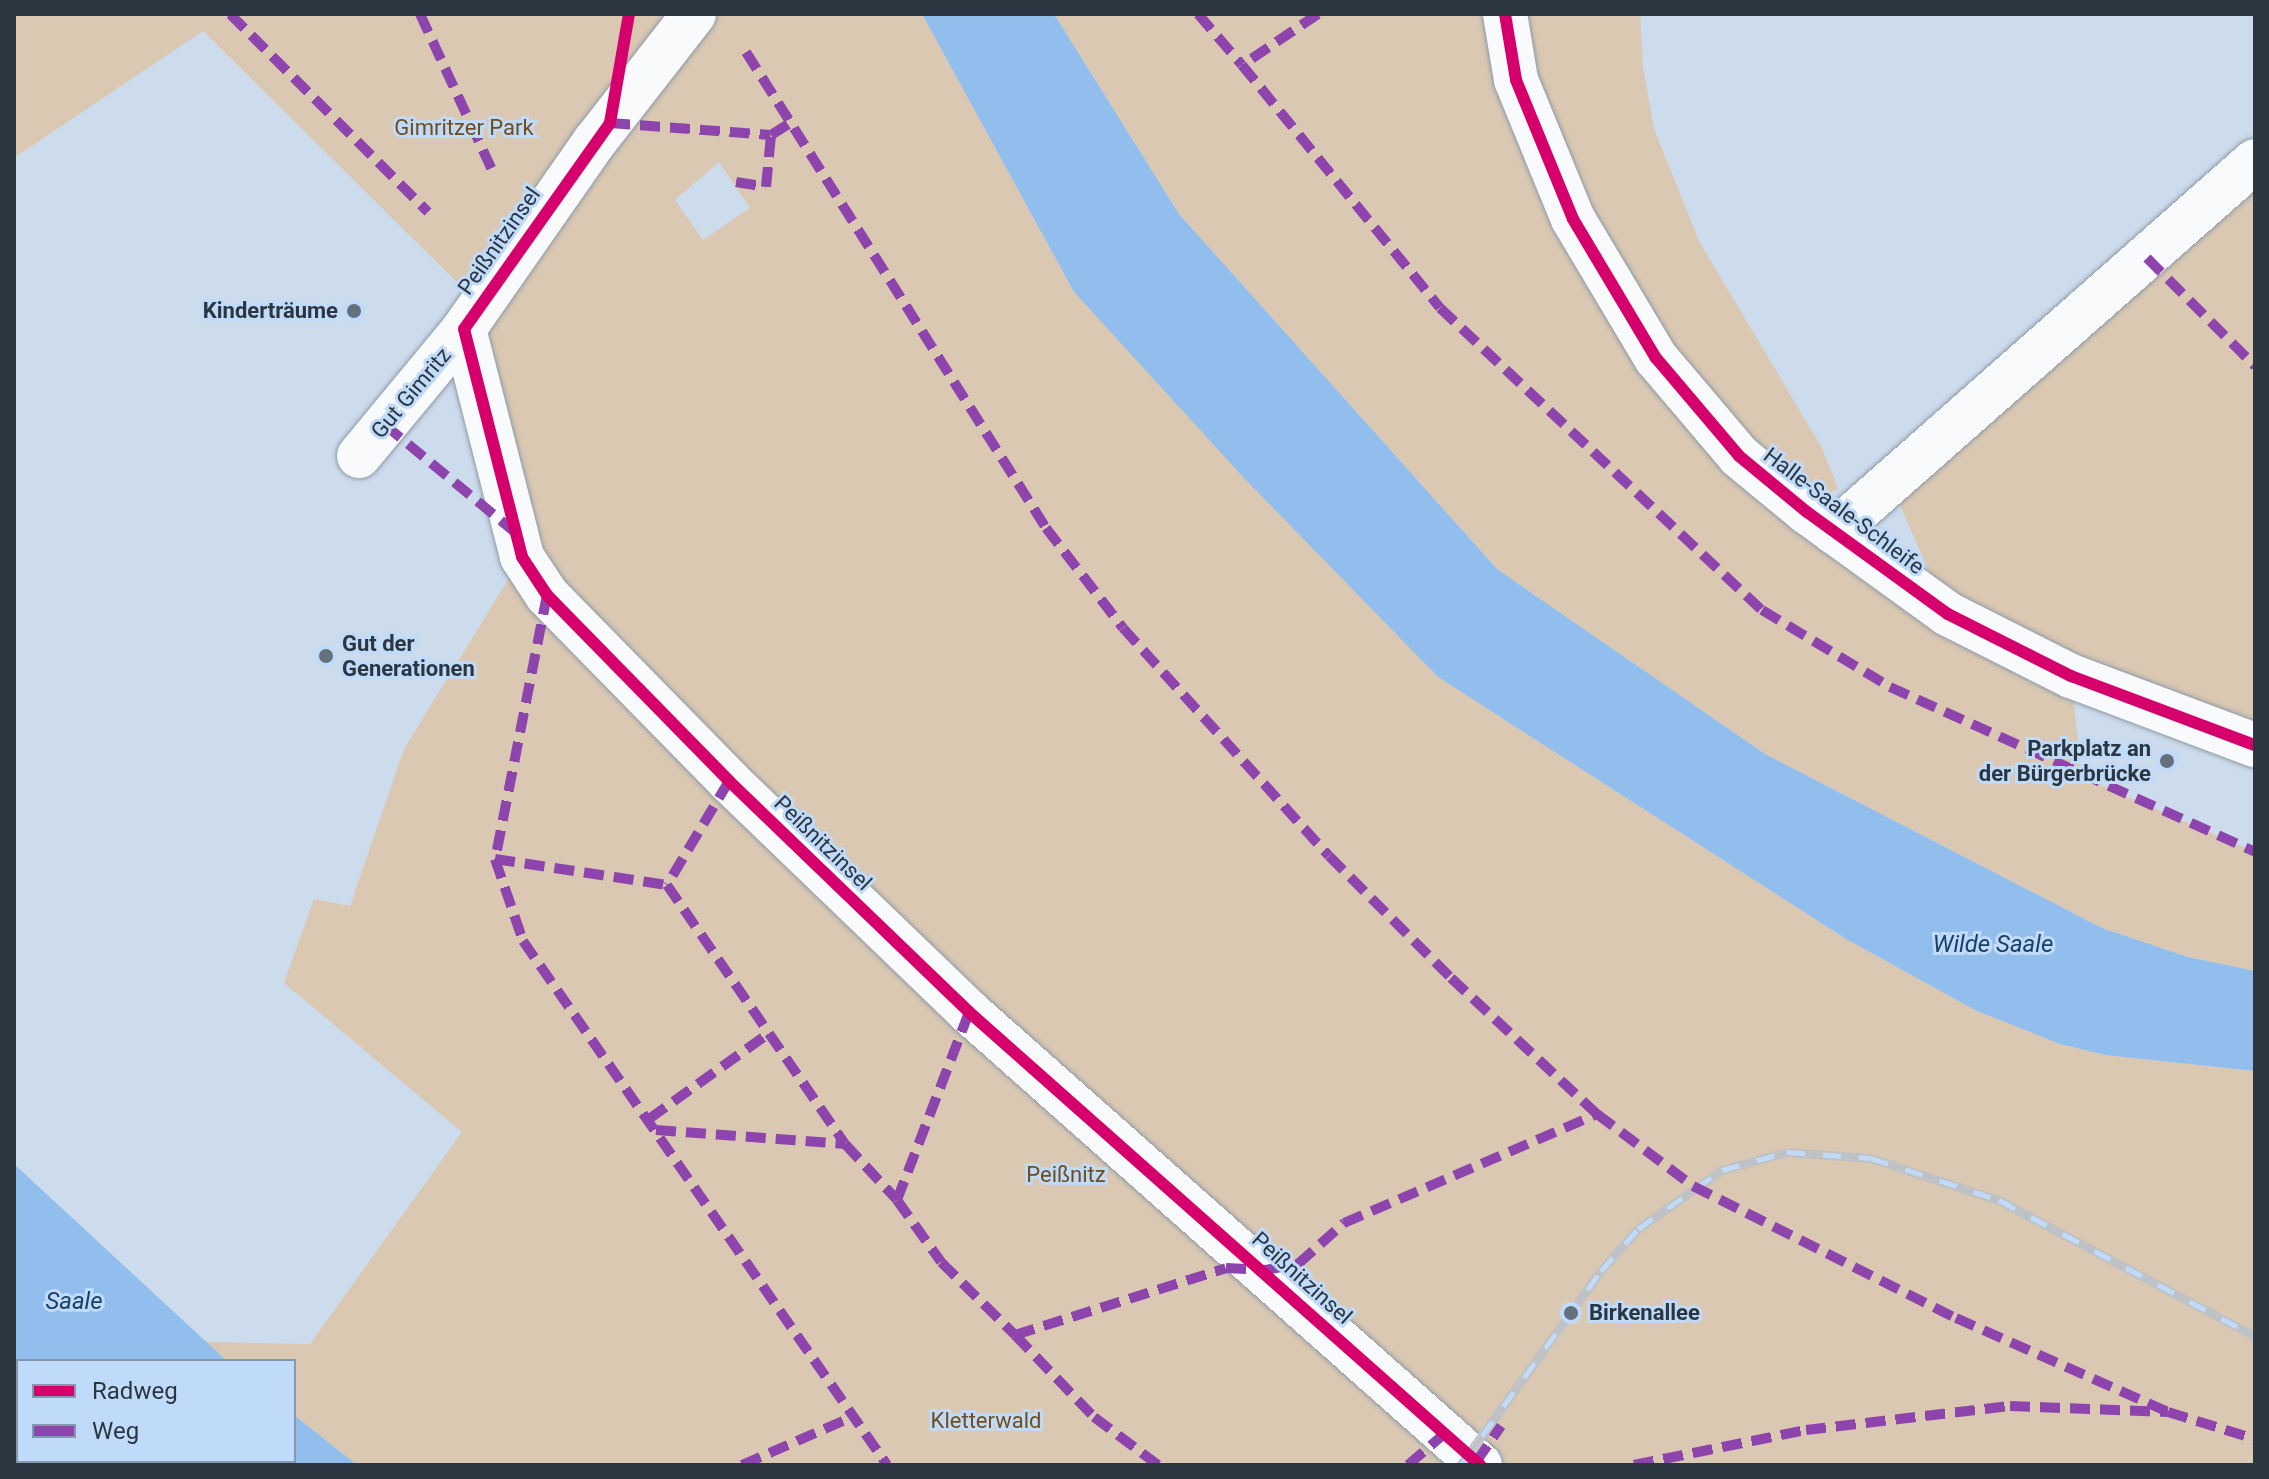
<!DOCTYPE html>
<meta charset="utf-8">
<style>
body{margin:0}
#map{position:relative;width:2269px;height:1479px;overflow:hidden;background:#cddced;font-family:Roboto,sans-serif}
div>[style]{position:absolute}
.green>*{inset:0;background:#dac8b2}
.water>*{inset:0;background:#92beee}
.roads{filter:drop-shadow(0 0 2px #8f9ba7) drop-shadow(0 0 2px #8f9ba7)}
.minor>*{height:44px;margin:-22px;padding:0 22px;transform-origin:22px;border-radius:22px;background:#f8fafc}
.rail>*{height:9px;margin-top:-4.5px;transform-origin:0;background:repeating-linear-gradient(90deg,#c0dbfa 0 18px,#bec2c6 0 36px);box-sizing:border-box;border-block:2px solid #bec2c6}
.quiet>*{height:10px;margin-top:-5px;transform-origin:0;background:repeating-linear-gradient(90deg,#8e44ad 0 20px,transparent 0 30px)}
.cycleway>*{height:12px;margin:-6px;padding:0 6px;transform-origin:6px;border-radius:6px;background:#d6006c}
.dots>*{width:22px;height:22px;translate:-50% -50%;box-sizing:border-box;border:4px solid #c0dbfa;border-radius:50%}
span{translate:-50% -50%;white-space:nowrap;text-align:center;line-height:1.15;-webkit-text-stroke:6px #c0dbfa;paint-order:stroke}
.park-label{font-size:22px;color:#724d1b}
.street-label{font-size:22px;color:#2b3641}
.poi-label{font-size:22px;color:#2b3641;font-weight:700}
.right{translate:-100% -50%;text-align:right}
.left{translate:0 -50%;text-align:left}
.water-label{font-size:24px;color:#194068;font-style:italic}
.frame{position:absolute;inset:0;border:16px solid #2b3641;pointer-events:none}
.legend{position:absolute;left:16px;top:1359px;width:280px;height:104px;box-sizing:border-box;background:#c0dbfa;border:2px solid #8499b0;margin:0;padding:10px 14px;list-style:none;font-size:24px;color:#2b3641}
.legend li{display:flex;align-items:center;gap:16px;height:40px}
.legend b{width:40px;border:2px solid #8499b0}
</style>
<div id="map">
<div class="green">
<i style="clip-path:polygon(evenodd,14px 14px,922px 14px,1074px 292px,1438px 677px,1846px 939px,1975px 1010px,2060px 1044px,2105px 1055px,2255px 1071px,2255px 1465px,357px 1465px,294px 1415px,294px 1361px,227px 1361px,203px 1342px,310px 1344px,462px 1132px,284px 983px,314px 899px,350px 906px,404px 749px,522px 557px,478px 303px,203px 31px,14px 158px,14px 14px,719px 162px,750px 208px,703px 240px,675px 200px,719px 162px)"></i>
<i style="clip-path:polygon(1054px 14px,1640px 14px,1643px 67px,1654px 129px,1699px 241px,1822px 448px,1838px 488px,1807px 512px,1947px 612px,1891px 485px,2255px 161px,2255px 745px,2071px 677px,2082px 777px,2255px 852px,2255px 971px,2188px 957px,2102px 928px,1765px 754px,1497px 569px,1179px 214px)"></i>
</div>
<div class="water">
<i style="clip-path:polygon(922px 14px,1054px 14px,1179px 214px,1497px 569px,1765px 754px,2102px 928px,2188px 957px,2255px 971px,2255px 1071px,2105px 1055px,2060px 1044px,1975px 1010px,1846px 939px,1438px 677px,1244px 478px,1074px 292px)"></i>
<i style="clip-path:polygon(14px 1164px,227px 1361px,18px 1361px,18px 1461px,294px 1461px,294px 1415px,357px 1465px,14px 1465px)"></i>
</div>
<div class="roads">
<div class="minor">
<i style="left:694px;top:14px;width:161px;rotate:127.9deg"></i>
<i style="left:595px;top:141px;width:229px;rotate:124.9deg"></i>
<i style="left:464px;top:329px;width:235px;rotate:75.7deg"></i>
<i style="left:522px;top:557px;width:45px;rotate:56.7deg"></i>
<i style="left:547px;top:595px;width:260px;rotate:45.6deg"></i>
<i style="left:729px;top:781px;width:333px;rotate:43.9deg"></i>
<i style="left:969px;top:1012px;width:683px;rotate:41.56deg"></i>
<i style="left:1505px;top:14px;width:67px;rotate:80.5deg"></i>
<i style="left:1516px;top:80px;width:150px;rotate:67.7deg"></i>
<i style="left:1573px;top:219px;width:162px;rotate:59.2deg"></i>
<i style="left:1656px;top:358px;width:128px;rotate:49.7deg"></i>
<i style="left:1739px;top:456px;width:88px;rotate:39.5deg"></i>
<i style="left:1807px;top:512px;width:174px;rotate:35.9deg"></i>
<i style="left:1948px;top:614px;width:138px;rotate:26.8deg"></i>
<i style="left:2071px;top:676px;width:197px;rotate:20.6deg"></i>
<i style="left:359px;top:456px;width:165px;rotate:-50.4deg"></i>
<i style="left:1834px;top:532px;width:561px;rotate:-41.39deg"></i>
</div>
</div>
<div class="rail">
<i style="left:1461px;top:1465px;width:239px;rotate:-54.2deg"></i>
<i style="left:1601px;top:1271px;width:56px;rotate:-48.6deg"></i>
<i style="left:1638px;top:1229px;width:103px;rotate:-35.1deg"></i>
<i style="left:1722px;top:1170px;width:67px;rotate:-15.5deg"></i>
<i style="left:1787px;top:1152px;width:84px;rotate:4.1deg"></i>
<i style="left:1871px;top:1158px;width:135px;rotate:18.2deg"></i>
<i style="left:1999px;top:1200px;width:290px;rotate:28deg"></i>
</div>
<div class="quiet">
<i style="left:230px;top:14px;width:280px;rotate:45deg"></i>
<i style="left:420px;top:14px;width:170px;rotate:65.2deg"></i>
<i style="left:1198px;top:14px;width:67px;rotate:49.2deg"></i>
<i style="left:1318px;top:14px;width:92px;rotate:146.1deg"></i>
<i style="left:1242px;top:65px;width:313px;rotate:50.8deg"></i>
<i style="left:1440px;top:308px;width:441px;rotate:43.2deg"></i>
<i style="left:1762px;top:610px;width:149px;rotate:31deg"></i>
<i style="left:1890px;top:687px;width:401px;rotate:24.3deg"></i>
<i style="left:746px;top:52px;width:563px;rotate:57.78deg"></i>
<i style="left:1046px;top:528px;width:126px;rotate:52.4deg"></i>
<i style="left:1123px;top:628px;width:307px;rotate:47.9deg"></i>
<i style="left:1329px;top:856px;width:173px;rotate:45deg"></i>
<i style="left:1451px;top:978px;width:200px;rotate:43deg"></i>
<i style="left:1597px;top:1114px;width:120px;rotate:36.9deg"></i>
<i style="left:1693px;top:1186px;width:294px;rotate:26.7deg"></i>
<i style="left:1956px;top:1318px;width:232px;rotate:23.9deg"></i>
<i style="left:611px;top:117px;width:6px;rotate:99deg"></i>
<i style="left:610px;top:123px;width:161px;rotate:4.3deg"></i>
<i style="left:771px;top:135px;width:25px;rotate:-32deg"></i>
<i style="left:736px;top:182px;width:30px;rotate:9deg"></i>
<i style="left:766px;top:187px;width:52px;rotate:-84.5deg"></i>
<i style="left:2147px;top:258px;width:153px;rotate:45deg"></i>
<i style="left:385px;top:425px;width:168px;rotate:39.5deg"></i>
<i style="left:547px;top:595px;width:269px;rotate:101.1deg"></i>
<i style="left:495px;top:859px;width:87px;rotate:71.1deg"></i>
<i style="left:523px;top:941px;width:638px;rotate:55.21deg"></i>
<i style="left:729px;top:781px;width:121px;rotate:120.8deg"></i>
<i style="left:667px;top:885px;width:314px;rotate:55.5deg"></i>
<i style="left:845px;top:1144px;width:76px;rotate:47.1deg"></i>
<i style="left:897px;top:1200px;width:76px;rotate:54.6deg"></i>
<i style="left:941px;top:1262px;width:104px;rotate:44.6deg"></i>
<i style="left:1015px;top:1335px;width:221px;rotate:-17.6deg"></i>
<i style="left:1226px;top:1268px;width:40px;rotate:2.9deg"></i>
<i style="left:1266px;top:1270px;width:33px;rotate:-11deg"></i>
<i style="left:1298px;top:1264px;width:62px;rotate:-41.7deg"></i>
<i style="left:1344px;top:1223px;width:275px;rotate:-23.3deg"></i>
<i style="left:495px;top:859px;width:174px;rotate:8.6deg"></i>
<i style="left:649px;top:1119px;width:148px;rotate:-35.6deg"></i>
<i style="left:656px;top:1130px;width:190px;rotate:4.2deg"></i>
<i style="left:897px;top:1200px;width:201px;rotate:-69deg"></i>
<i style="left:1015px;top:1335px;width:114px;rotate:46.1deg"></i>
<i style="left:1094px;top:1417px;width:80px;rotate:36.9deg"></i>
<i style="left:1476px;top:1462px;width:44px;rotate:-55.2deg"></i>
<i style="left:742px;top:1465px;width:120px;rotate:-23.6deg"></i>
<i style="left:1408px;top:1465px;width:46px;rotate:-40.6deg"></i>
<i style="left:1634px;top:1465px;width:176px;rotate:-11.5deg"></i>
<i style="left:1806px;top:1430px;width:205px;rotate:-6.7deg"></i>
<i style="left:2010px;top:1406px;width:158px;rotate:2.2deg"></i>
<i style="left:2168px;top:1412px;width:91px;rotate:17.2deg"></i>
</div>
<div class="cycleway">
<i style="left:629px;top:14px;width:111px;rotate:99.9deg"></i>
<i style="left:610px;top:123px;width:252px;rotate:125.3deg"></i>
<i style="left:464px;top:329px;width:235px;rotate:75.7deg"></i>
<i style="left:522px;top:557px;width:45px;rotate:56.7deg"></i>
<i style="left:547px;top:595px;width:260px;rotate:45.6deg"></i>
<i style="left:729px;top:781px;width:333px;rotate:43.9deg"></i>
<i style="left:969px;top:1012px;width:683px;rotate:41.56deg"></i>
<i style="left:1505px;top:14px;width:67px;rotate:80.5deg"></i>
<i style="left:1516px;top:80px;width:150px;rotate:67.7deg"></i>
<i style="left:1573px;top:219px;width:162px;rotate:59.2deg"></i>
<i style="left:1656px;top:358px;width:128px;rotate:49.7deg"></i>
<i style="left:1739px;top:456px;width:88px;rotate:39.5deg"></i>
<i style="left:1807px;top:512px;width:174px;rotate:35.9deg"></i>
<i style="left:1948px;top:614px;width:138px;rotate:26.8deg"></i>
<i style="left:2071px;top:676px;width:197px;rotate:20.6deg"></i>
</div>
<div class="dots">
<i style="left:354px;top:311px;background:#64707d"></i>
<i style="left:326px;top:656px;background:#64707d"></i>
<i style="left:2167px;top:761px;background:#64707d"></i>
<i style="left:1571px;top:1313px;background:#64707d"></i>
</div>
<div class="park-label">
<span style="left:464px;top:128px">Gimritzer Park</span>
<span style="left:1066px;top:1175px">Peißnitz</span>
<span style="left:986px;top:1421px">Kletterwald</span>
</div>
<div class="street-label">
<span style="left:499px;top:241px;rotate:-55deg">Peißnitzinsel</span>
<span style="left:411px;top:393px;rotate:-50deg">Gut Gimritz</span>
<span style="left:1844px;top:511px;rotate:37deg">Halle-Saale-Schleife</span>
<span style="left:823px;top:843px;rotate:44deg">Peißnitzinsel</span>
<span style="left:1302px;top:1278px;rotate:42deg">Peißnitzinsel</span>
</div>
<div class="poi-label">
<span class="right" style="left:338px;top:311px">Kinderträume</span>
<span class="left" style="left:342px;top:656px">Gut der<br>Generationen</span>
<span class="right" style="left:2151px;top:761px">Parkplatz an<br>der Bürgerbrücke</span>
<span class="left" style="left:1589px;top:1313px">Birkenallee</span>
</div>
<div class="water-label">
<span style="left:1993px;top:945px">Wilde Saale</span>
<span style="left:74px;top:1302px">Saale</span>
</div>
<div class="frame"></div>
<ul class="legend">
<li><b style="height:10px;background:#d6006c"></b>Radweg</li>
<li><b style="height:10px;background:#8e44ad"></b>Weg</li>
</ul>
</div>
